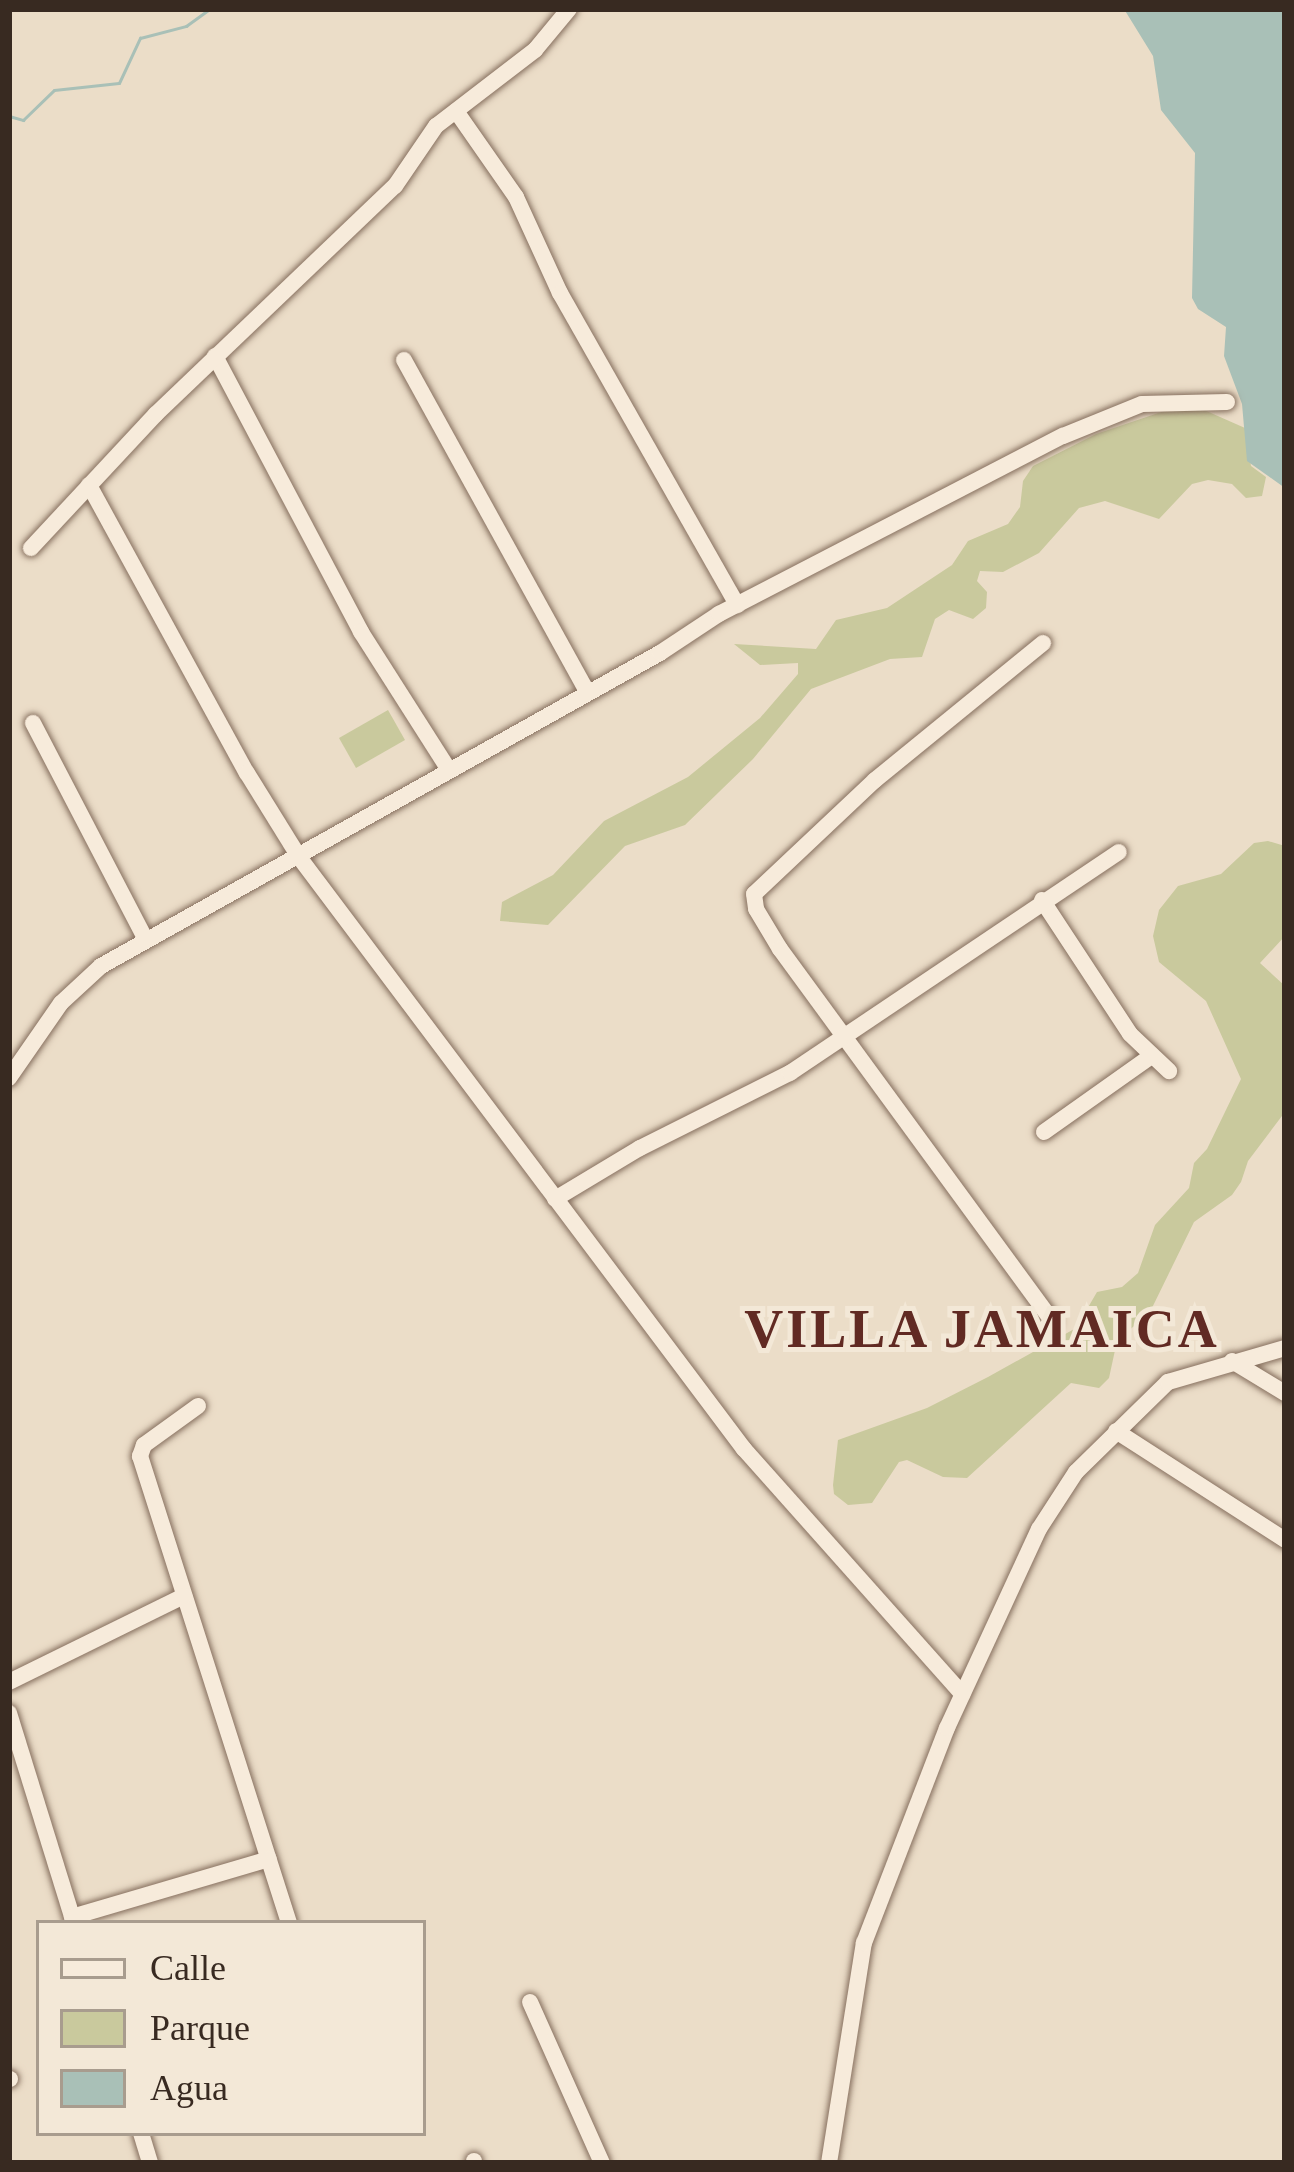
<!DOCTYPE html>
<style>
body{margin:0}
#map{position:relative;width:1294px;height:2172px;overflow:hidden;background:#ebddc8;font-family:"Times New Roman",serif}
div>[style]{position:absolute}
.green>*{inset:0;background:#c9c99d}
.water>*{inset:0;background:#a9c0b7}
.stream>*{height:3px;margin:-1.5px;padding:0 1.5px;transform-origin:1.5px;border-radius:1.5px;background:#a9c0b7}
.roads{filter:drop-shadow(0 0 3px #866f5e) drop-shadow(0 0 3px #866f5e)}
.minor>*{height:16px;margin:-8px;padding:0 8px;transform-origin:8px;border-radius:8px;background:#f7ebdb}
span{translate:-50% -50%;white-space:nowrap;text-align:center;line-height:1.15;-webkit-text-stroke:10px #f3e8d7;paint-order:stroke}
.district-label{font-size:54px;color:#612a23;font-weight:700;letter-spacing:3px}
.frame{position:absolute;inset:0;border:12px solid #382a21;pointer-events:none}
.legend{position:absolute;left:36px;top:1920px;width:390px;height:216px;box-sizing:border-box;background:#f3e8d7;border:3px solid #a89c8e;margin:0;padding:15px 21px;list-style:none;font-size:36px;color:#382a21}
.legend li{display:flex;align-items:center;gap:24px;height:60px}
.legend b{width:60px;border:3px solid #a89c8e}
</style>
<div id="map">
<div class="green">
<i style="clip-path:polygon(1179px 406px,1202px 409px,1245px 428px,1251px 466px,1266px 477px,1262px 496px,1246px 498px,1232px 484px,1208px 480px,1192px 484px,1159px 519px,1105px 501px,1079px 508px,1039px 553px,1003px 572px,980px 571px,977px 581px,987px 592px,986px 608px,973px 619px,949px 610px,935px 619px,922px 657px,890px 659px,811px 689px,753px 759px,685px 825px,625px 846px,548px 925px,500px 921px,502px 902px,553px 875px,604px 821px,688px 777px,760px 718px,798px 674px,798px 663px,760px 665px,734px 644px,816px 649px,836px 620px,887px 608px,952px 565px,968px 541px,1008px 524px,1020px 507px,1023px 481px,1033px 466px,1096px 434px)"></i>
<i style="clip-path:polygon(388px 710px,405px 740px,356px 768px,339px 738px)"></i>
<i style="clip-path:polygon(1268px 841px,1285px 846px,1285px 936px,1260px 963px,1285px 986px,1285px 1112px,1248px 1161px,1241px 1182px,1232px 1195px,1194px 1222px,1150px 1312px,1117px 1341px,1109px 1378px,1099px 1388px,1071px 1383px,967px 1478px,943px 1477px,907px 1460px,899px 1462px,872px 1503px,848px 1505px,834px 1494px,833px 1485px,838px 1440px,927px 1408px,988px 1377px,1076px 1328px,1097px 1292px,1122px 1287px,1138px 1273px,1155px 1225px,1189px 1188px,1194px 1163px,1207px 1149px,1241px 1079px,1206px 1001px,1159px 962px,1153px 936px,1159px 910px,1178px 886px,1221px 874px,1254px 843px)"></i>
</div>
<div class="water">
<i style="clip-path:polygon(1124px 9px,1285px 9px,1285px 488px,1247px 461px,1242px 404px,1224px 356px,1226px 327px,1198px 309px,1192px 298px,1195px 153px,1161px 110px,1153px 56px)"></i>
</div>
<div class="stream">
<i style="left:9px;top:116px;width:15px;rotate:16deg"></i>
<i style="left:23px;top:120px;width:43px;rotate:-44.1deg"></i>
<i style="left:54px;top:90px;width:65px;rotate:-6.1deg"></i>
<i style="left:119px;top:83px;width:50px;rotate:-65deg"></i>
<i style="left:140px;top:38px;width:48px;rotate:-14.6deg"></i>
<i style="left:186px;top:26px;width:29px;rotate:-36deg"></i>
</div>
<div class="roads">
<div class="minor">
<i style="left:456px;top:111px;width:105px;rotate:55.1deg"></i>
<i style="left:516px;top:197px;width:106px;rotate:65.4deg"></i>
<i style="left:560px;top:293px;width:359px;rotate:60.4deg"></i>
<i style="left:215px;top:356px;width:312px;rotate:62.1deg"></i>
<i style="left:361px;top:632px;width:164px;rotate:57.5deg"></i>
<i style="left:404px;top:360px;width:380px;rotate:61.1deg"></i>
<i style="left:89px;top:485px;width:328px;rotate:61.3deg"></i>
<i style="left:247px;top:773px;width:99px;rotate:58.2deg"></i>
<i style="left:299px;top:857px;width:741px;rotate:53.07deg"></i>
<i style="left:744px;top:1449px;width:328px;rotate:48.3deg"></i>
<i style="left:31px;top:548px;width:183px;rotate:-47deg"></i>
<i style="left:156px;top:414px;width:330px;rotate:-43.7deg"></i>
<i style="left:395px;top:186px;width:73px;rotate:-55.7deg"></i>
<i style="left:436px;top:126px;width:125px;rotate:-37.5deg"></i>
<i style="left:535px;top:50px;width:53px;rotate:-50.3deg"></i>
<i style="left:1043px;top:643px;width:217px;rotate:140.8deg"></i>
<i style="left:875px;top:780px;width:166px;rotate:136.7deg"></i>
<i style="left:754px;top:894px;width:15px;rotate:82deg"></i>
<i style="left:756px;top:909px;width:47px;rotate:59deg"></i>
<i style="left:780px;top:949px;width:461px;rotate:53.8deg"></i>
<i style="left:33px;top:723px;width:245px;rotate:62.5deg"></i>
<i style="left:1042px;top:900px;width:160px;rotate:56.7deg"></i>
<i style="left:1130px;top:1034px;width:54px;rotate:43.5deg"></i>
<i style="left:9px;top:1078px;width:91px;rotate:-55.3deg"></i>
<i style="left:61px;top:1003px;width:54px;rotate:-42.8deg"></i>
<i style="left:101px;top:966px;width:641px;rotate:-29.25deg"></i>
<i style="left:660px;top:653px;width:71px;rotate:-33.5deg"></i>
<i style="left:719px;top:614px;width:387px;rotate:-27.4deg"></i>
<i style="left:1063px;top:436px;width:85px;rotate:-22.1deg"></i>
<i style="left:1142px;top:404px;width:85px;rotate:-1.3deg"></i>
<i style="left:1044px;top:1132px;width:130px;rotate:-35.3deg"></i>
<i style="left:555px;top:1199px;width:99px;rotate:-31deg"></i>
<i style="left:640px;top:1148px;width:168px;rotate:-26.6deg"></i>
<i style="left:790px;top:1073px;width:396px;rotate:-33.9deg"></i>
<i style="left:1232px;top:1361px;width:62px;rotate:31.1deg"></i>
<i style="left:198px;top:1406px;width:67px;rotate:144.2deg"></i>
<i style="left:144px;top:1445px;width:12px;rotate:110deg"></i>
<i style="left:140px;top:1456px;width:490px;rotate:72.3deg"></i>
<i style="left:1116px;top:1431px;width:201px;rotate:32.8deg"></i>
<i style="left:9px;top:1682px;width:195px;rotate:-26.2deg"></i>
<i style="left:9px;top:1713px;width:220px;rotate:72.8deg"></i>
<i style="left:72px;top:1917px;width:205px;rotate:-16.4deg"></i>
<i style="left:530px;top:2002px;width:176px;rotate:65.9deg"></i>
<i style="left:9px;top:2079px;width:1px"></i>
<i style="left:141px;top:2133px;width:31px;rotate:73deg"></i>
<i style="left:474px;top:2163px;width:2px;rotate:-90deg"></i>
<i style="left:829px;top:2163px;width:223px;rotate:-81deg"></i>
<i style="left:864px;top:1943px;width:230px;rotate:-68.9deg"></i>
<i style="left:947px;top:1728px;width:219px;rotate:-65.2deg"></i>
<i style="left:1039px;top:1529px;width:68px;rotate:-57deg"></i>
<i style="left:1076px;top:1472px;width:129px;rotate:-44.4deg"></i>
<i style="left:1168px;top:1382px;width:122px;rotate:-16.2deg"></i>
</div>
</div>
<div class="district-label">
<span style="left:982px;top:1329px">VILLA JAMAICA</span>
</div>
<div class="frame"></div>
<ul class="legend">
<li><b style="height:15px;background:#f7ebdb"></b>Calle</li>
<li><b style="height:33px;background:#c9c99d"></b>Parque</li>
<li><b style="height:33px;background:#a9c0b7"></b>Agua</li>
</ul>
</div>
